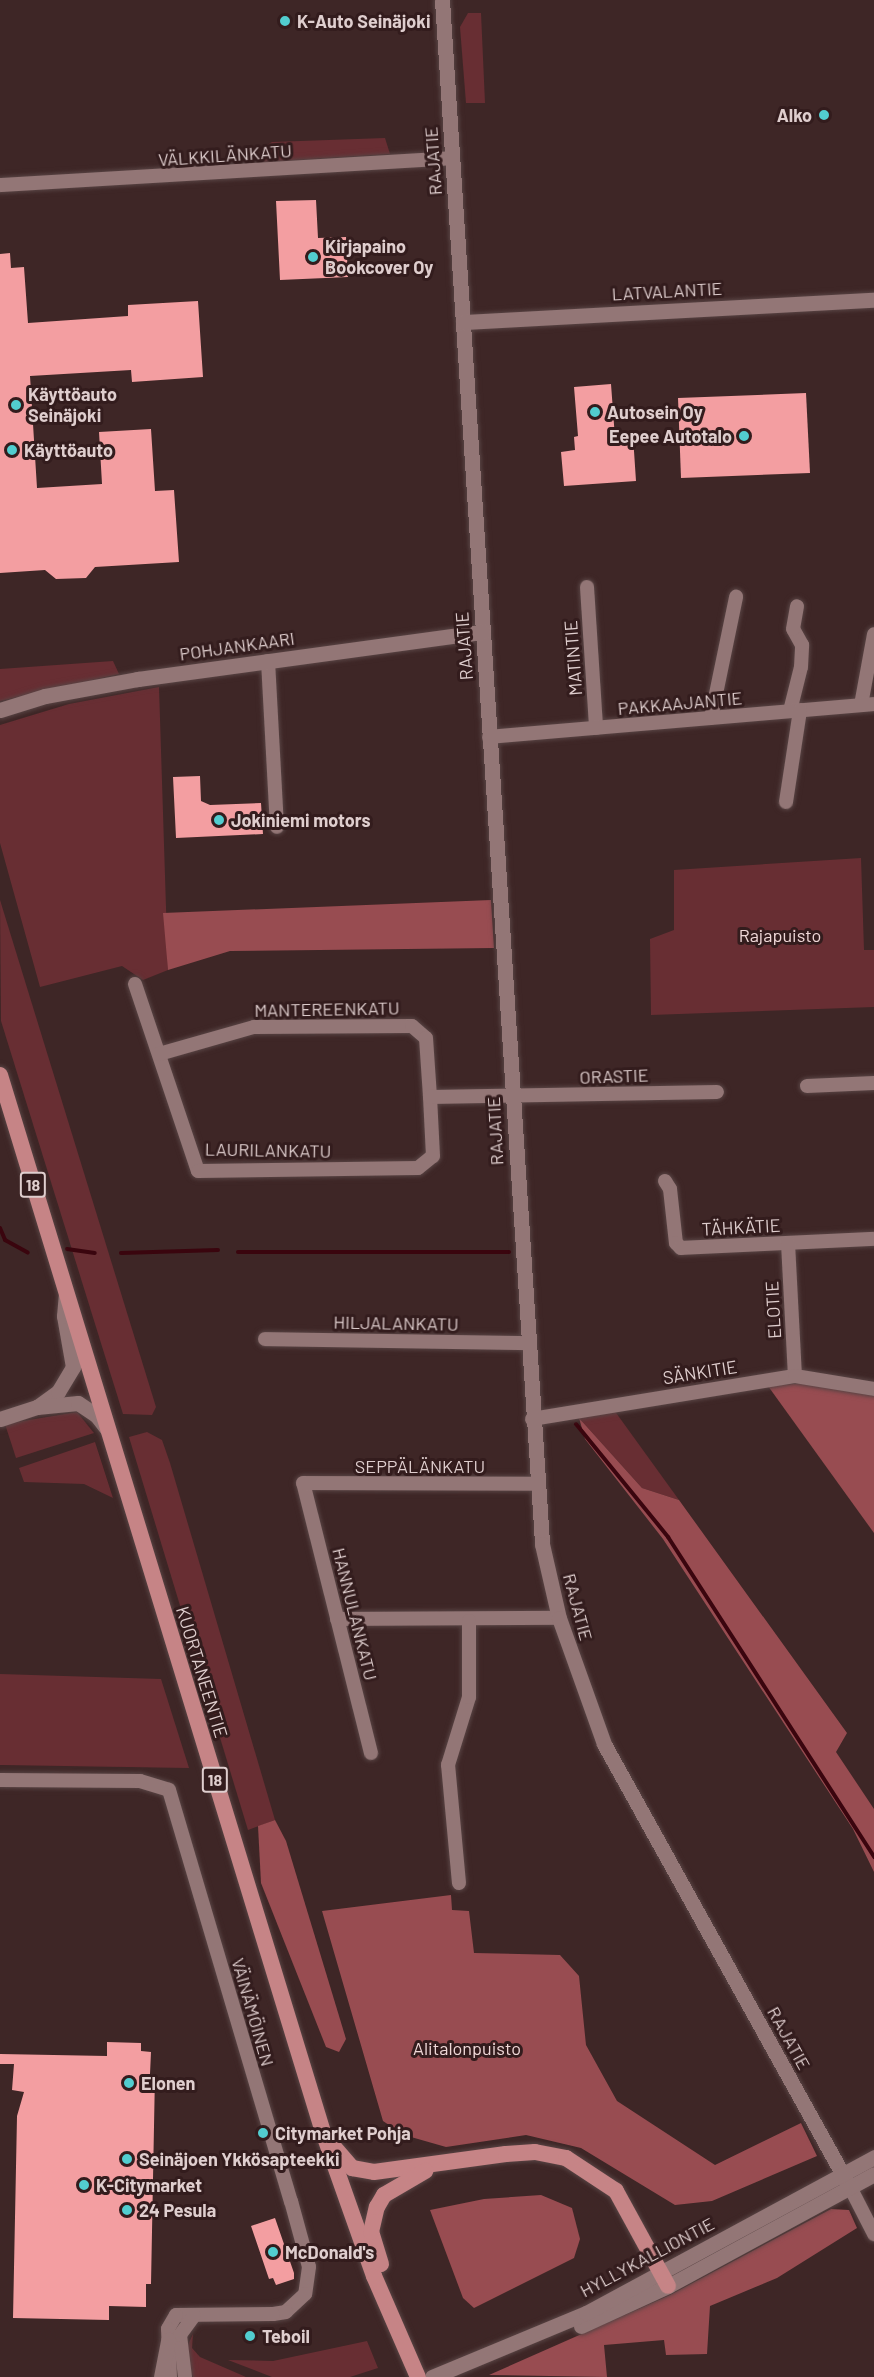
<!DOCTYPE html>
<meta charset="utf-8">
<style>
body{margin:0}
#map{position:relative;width:874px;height:2377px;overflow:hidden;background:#3e2626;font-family:Barlow,sans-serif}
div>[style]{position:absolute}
.green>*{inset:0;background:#682e33}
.forest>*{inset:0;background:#984c51}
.stream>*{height:4px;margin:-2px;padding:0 2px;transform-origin:2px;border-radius:2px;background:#3a050e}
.building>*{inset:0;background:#f39ea1}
.roads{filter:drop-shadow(0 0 2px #584444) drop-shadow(0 0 2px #584444)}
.minor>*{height:14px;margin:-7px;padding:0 7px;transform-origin:7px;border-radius:7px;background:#937676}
.tertiary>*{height:15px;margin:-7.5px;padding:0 7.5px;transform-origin:7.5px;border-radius:7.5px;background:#937676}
.secondary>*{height:15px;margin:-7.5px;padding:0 7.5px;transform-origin:7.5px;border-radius:7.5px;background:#937676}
.trunk>*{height:16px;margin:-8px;padding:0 8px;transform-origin:8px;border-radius:8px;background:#c68486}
.dots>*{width:16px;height:16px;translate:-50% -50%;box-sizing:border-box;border:3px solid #331c1d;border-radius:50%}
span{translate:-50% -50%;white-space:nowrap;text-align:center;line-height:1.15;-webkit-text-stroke:6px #331c1d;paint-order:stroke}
.shield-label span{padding:2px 4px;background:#331c1d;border:2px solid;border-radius:4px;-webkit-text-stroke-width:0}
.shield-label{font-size:16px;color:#dfcece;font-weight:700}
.poi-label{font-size:18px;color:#dfcece;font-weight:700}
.left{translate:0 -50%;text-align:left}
.right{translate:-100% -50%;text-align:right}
.street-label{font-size:18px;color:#dfcece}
.park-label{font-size:18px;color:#f0d8d8}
</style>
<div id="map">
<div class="green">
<i style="clip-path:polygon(468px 13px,481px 13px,485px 103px,466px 103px,460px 27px)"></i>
<i style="clip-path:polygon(385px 138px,390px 154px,263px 162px,265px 146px,272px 142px)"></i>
<i style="clip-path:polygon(113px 661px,119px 674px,0 701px,0 669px)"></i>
<i style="clip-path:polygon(159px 687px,168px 970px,143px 980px,122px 966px,40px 987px,0 843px,0 725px,69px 704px)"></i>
<i style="clip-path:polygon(861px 858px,864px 950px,874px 950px,874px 1007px,651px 1015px,650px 939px,674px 930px,674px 870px)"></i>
<i style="clip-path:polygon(0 900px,156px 1407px,152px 1415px,123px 1414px,1px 1021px)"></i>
<i style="clip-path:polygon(614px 1410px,679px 1500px,642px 1488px,579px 1418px)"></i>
<i style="clip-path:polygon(77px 1412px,94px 1433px,16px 1458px,5px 1424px)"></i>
<i style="clip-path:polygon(147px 1432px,162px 1440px,170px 1463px,275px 1820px,248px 1830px,129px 1437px)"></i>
<i style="clip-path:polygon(95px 1442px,113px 1498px,84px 1484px,24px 1482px,19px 1468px)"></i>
<i style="clip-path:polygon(0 1674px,161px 1679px,189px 1768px,0 1765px)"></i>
<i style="clip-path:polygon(193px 2334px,192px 2348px,200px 2357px,246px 2377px,193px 2377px,184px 2353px)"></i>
<i style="clip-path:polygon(367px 2341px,378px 2368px,350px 2377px,272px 2377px,228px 2360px,273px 2361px)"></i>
</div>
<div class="forest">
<i style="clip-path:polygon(491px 900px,494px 948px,230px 951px,168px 970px,163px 913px)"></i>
<i style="clip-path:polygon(805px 1383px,874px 1395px,874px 1533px,768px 1386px)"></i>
<i style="clip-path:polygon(579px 1418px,642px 1488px,679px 1500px,847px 1733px,836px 1752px,874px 1809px,874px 1872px,853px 1829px,663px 1539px,585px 1439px)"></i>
<i style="clip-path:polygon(275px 1820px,286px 1841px,346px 2039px,339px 2052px,326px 2047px,261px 1883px,258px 1826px)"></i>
<i style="clip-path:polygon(451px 1895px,452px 1910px,469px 1911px,474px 1953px,560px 1955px,579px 1976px,586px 2045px,617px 2101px,715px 2165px,801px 2123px,817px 2156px,712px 2201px,675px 2205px,581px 2148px,526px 2135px,446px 2147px,404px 2135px,383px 2121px,322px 1911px)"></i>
<i style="clip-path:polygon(541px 2195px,572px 2208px,580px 2239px,574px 2258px,474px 2308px,463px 2298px,430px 2210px,484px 2199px)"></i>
<i style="clip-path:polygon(831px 2209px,849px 2210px,857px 2228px,777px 2278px,710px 2306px,707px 2354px,666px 2355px,664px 2340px,604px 2345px,607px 2377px,489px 2375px,670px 2295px)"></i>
</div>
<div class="stream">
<i style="left:0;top:1228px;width:13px;rotate:67deg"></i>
<i style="left:5px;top:1240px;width:26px;rotate:29deg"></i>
<i style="left:67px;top:1249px;width:28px;rotate:8deg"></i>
<i style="left:238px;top:1252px;width:271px"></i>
<i style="left:121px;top:1253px;width:97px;rotate:-1.8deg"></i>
<i style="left:576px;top:1424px;width:146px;rotate:50.8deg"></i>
<i style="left:668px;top:1537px;width:381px;rotate:57.2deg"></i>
</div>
<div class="building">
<i style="clip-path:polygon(316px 200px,318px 238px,346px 237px,348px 277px,280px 280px,276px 201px)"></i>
<i style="clip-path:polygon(10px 253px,11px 268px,24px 267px,28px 323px,128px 316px,128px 305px,198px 301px,203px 377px,132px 382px,131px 370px,30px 376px,37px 488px,102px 484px,99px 432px,151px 429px,155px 491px,174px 490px,179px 562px,95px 567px,86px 578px,56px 579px,45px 570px,0 573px,0 254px)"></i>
<i style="clip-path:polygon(611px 384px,615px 438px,633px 436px,636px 481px,564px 486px,561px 452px,575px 450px,574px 437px,578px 436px,574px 387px)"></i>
<i style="clip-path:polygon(806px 393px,810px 473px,681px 478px,678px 398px)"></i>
<i style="clip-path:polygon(200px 776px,201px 801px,210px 805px,261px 803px,263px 834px,176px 838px,173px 777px)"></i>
<i style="clip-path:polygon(107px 2042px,141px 2043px,141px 2051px,151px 2052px,150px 2074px,155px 2074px,151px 2284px,146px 2284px,146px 2307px,109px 2306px,109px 2320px,13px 2318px,17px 2116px,24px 2092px,12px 2090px,14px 2064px,0 2064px,0 2054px,107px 2056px)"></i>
<i style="clip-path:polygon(275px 2218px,294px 2273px,294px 2279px,276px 2285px,273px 2278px,269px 2279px,251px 2226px)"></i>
</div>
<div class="roads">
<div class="minor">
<i style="left:0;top:185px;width:453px;rotate:-3.4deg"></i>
<i style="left:587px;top:587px;width:141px;rotate:86.3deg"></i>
<i style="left:268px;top:661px;width:166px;rotate:86.9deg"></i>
<i style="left:861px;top:705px;width:72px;rotate:-79.6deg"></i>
<i style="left:790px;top:711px;width:45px;rotate:-76deg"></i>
<i style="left:801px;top:667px;width:22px;rotate:-87deg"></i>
<i style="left:802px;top:645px;width:18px;rotate:-119deg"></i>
<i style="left:793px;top:629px;width:23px;rotate:-80deg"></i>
<i style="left:711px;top:718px;width:124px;rotate:-78.3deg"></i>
<i style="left:489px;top:737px;width:386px;rotate:-4.9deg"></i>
<i style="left:786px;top:802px;width:93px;rotate:-81.3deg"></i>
<i style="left:135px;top:984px;width:197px;rotate:71.4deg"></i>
<i style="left:198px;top:1171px;width:220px;rotate:-0.8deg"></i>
<i style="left:418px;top:1168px;width:19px;rotate:-39deg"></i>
<i style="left:433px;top:1156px;width:59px;rotate:-92.9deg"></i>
<i style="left:159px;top:1054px;width:99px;rotate:-15.9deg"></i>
<i style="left:254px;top:1027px;width:158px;rotate:-0.4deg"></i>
<i style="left:412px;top:1026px;width:18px;rotate:41deg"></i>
<i style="left:426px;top:1038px;width:59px;rotate:86.1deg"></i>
<i style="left:430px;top:1097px;width:287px;rotate:-1deg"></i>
<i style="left:807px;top:1086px;width:67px;rotate:-2.6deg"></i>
<i style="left:665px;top:1181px;width:9px;rotate:58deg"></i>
<i style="left:670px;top:1189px;width:54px;rotate:83.7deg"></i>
<i style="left:676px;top:1243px;width:7px;rotate:45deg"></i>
<i style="left:681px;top:1248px;width:193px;rotate:-2.7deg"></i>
<i style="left:788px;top:1243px;width:133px;rotate:87deg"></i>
<i style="left:265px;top:1339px;width:262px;rotate:0.9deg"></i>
<i style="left:532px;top:1419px;width:266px;rotate:-9.3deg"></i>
<i style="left:795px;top:1376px;width:80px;rotate:9.3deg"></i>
<i style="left:337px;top:1619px;width:222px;rotate:-0.3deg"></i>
<i style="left:371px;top:1753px;width:278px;rotate:-104.1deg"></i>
<i style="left:303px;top:1483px;width:233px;rotate:0.2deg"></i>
<i style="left:0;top:1780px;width:140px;rotate:0.4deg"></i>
<i style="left:140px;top:1781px;width:30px;rotate:17deg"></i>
<i style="left:169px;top:1790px;width:429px;rotate:73.5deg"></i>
<i style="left:291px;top:2201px;width:68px;rotate:74.7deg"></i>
<i style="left:309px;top:2267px;width:27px;rotate:98deg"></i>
<i style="left:305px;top:2294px;width:26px;rotate:137deg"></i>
<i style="left:286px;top:2312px;width:13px;rotate:171deg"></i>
<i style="left:273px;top:2314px;width:97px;rotate:179.4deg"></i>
<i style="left:176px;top:2315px;width:16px;rotate:120deg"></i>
<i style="left:168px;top:2329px;width:48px;rotate:87.6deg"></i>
<i style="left:459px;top:1883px;width:119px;rotate:-95.3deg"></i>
<i style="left:448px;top:1765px;width:71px;rotate:-72.8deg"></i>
<i style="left:469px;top:1697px;width:76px;rotate:-90deg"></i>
<i style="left:850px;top:2187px;width:53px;rotate:62.9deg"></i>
<i style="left:185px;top:2377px;width:42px;rotate:-96.8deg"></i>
<i style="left:180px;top:2335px;width:24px;rotate:-54deg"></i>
</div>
<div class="tertiary">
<i style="left:442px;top:0;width:1547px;rotate:86.29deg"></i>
<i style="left:542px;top:1544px;width:76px;rotate:77.1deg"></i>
<i style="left:559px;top:1618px;width:134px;rotate:70.3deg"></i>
<i style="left:604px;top:1744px;width:503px;rotate:60.99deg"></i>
<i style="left:463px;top:322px;width:412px;rotate:-3.1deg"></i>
<i style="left:0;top:710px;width:47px;rotate:-17.3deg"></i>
<i style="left:45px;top:696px;width:95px;rotate:-10.4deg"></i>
<i style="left:138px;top:679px;width:348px;rotate:-7.8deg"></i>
<i style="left:37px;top:1407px;width:26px;rotate:-36deg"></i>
<i style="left:58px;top:1392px;width:29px;rotate:-59deg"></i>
<i style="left:73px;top:1367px;width:52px;rotate:-100deg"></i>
<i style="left:64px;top:1316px;width:21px;rotate:-85deg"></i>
<i style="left:0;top:1419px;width:39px;rotate:-18deg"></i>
<i style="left:37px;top:1407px;width:41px;rotate:-5.6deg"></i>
<i style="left:78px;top:1403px;width:22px;rotate:34deg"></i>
<i style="left:96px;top:1415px;width:18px;rotate:52deg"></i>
</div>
<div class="secondary">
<i style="left:581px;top:2326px;width:96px;rotate:-24.7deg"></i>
<i style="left:668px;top:2286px;width:234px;rotate:-28.5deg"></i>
<i style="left:161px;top:2377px;width:38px;rotate:-79deg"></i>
<i style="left:432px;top:2377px;width:167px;rotate:-22.6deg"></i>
<i style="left:586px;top:2313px;width:328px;rotate:-28.4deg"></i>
</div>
<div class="trunk">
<i style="left:0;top:1075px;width:1105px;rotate:73.01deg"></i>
<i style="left:323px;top:2132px;width:153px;rotate:70.5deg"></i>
<i style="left:374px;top:2276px;width:110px;rotate:66.5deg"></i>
<i style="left:334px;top:2147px;width:28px;rotate:49deg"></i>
<i style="left:352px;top:2168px;width:22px;rotate:10deg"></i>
<i style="left:374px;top:2172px;width:133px;rotate:-7.8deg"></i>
<i style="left:506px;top:2154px;width:29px;rotate:-4deg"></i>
<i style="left:535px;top:2152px;width:32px;rotate:11deg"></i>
<i style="left:566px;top:2158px;width:60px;rotate:33.4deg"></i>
<i style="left:616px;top:2191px;width:108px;rotate:61.3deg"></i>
<i style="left:381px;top:2264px;width:34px;rotate:-107deg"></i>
<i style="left:371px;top:2232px;width:26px;rotate:-77deg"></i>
<i style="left:377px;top:2207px;width:14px;rotate:-60deg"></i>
<i style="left:384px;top:2195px;width:48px;rotate:-30.3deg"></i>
</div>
</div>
<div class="dots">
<i style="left:285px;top:21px;background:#52cdcf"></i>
<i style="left:824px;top:115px;background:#52cdcf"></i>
<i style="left:313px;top:257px;background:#52cdcf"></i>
<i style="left:16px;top:405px;background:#52cdcf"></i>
<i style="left:595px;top:412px;background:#52cdcf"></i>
<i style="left:744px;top:436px;background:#52cdcf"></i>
<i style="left:12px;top:450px;background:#52cdcf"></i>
<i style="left:219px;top:820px;background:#52cdcf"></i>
<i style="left:129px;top:2083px;background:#52cdcf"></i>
<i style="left:263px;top:2133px;background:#52cdcf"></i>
<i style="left:127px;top:2159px;background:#52cdcf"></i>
<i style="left:84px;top:2185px;background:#52cdcf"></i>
<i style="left:127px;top:2210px;background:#52cdcf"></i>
<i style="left:273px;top:2252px;background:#52cdcf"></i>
<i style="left:250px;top:2336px;background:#52cdcf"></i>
</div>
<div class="shield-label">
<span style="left:33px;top:1185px">18</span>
<span style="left:215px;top:1780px">18</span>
</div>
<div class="poi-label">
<span class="left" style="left:297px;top:21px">K-Auto Seinäjoki</span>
<span class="right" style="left:812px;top:115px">Alko</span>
<span class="left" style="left:325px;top:257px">Kirjapaino<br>Bookcover Oy</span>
<span class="left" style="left:28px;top:405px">Käyttöauto<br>Seinäjoki</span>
<span class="left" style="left:607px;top:412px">Autosein Oy</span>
<span class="right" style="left:732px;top:436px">Eepee Autotalo</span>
<span class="left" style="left:24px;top:450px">Käyttöauto</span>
<span class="left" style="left:231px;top:820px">Jokiniemi motors</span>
<span class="left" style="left:141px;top:2083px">Elonen</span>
<span class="left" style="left:275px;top:2133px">Citymarket Pohja</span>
<span class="left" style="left:139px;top:2159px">Seinäjoen Ykkösapteekki</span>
<span class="left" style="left:96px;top:2185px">K-Citymarket</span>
<span class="left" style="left:139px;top:2210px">24 Pesula</span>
<span class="left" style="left:285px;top:2252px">McDonald's</span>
<span class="left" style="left:262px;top:2336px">Teboil</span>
</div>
<div class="street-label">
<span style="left:225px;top:155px;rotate:-4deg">VÄLKKILÄNKATU</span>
<span style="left:433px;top:161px;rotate:-94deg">RAJATIE</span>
<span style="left:667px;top:291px;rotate:-3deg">LATVALANTIE</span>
<span style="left:237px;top:646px;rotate:-8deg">POHJANKAARI</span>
<span style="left:464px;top:646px;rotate:-94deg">RAJATIE</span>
<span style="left:573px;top:658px;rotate:-94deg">MATINTIE</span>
<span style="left:680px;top:703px;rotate:-5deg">PAKKAAJANTIE</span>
<span style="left:327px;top:1009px;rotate:-1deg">MANTEREENKATU</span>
<span style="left:614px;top:1076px;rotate:-2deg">ORASTIE</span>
<span style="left:495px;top:1131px;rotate:-93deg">RAJATIE</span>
<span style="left:268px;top:1150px;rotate:1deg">LAURILANKATU</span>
<span style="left:741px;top:1227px;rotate:-3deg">TÄHKÄTIE</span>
<span style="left:773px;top:1310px;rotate:-93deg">ELOTIE</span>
<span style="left:396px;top:1323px;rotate:1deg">HILJALANKATU</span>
<span style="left:700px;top:1372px;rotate:-9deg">SÄNKITIE</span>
<span style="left:420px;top:1466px">SEPPÄLÄNKATU</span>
<span style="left:578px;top:1607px;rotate:75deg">RAJATIE</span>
<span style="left:355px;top:1614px;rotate:76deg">HANNULANKATU</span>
<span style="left:202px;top:1672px;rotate:73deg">KUORTANEENTIE</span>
<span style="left:253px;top:2012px;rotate:74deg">VÄINÄMÖINEN</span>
<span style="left:789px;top:2038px;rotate:61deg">RAJATIE</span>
<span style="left:647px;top:2257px;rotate:-28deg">HYLLYKALLIONTIE</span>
</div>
<div class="park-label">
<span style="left:780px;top:935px">Rajapuisto</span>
<span style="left:467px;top:2048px">Alitalonpuisto</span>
</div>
</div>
